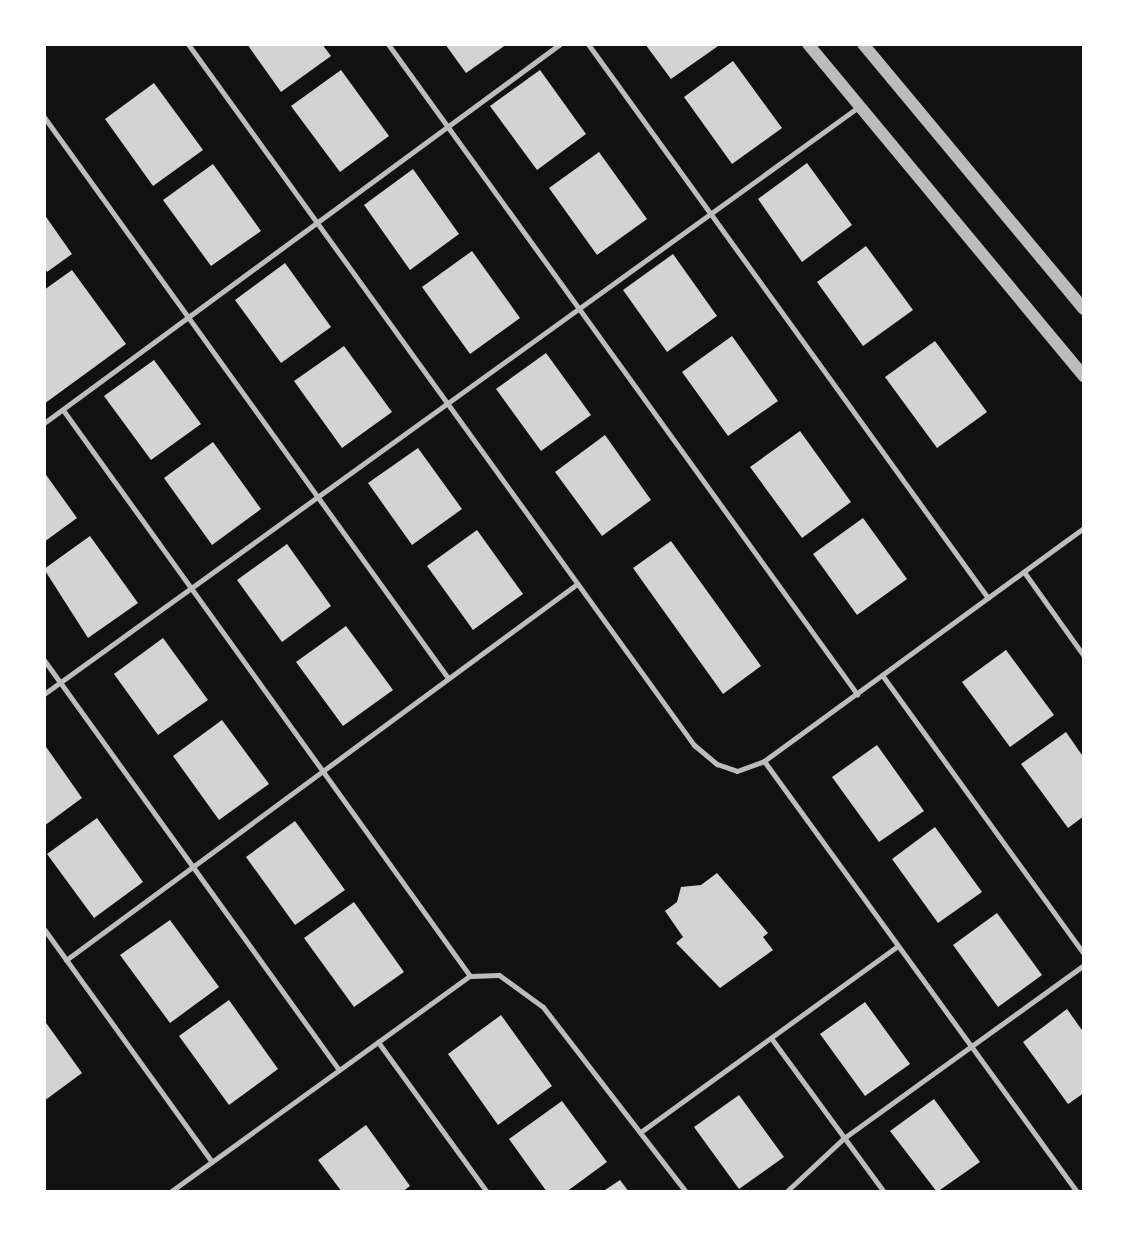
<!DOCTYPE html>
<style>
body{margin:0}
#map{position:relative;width:1128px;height:1236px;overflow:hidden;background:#111;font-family:"Zilla Slab",serif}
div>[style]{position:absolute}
.building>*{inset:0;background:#d3d3d3}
.service>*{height:5px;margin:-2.5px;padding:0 2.5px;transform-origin:2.5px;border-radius:2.5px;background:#bcbcbc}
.tertiary>*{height:12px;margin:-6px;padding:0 6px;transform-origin:6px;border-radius:6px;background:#bcbcbc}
span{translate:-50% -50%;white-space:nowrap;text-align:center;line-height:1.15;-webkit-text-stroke:7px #fff;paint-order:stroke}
.frame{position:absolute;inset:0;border:46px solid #fff;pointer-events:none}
</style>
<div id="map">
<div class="building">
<i style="clip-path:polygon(247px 44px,322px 44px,331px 56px,281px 92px)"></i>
<i style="clip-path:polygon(445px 44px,507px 44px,466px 73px)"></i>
<i style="clip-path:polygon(645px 44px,721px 44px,671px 79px)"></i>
<i style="clip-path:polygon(733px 61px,782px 128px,732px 164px,684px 97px)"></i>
<i style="clip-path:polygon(341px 70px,389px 136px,340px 172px,291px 106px)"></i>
<i style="clip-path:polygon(540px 70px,586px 134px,537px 170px,490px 106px)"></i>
<i style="clip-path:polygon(154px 83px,203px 150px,153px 186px,105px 119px)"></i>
<i style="clip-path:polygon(599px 152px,647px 219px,597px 255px,549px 188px)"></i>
<i style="clip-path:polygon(807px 163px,852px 225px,802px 262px,758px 199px)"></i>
<i style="clip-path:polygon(213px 164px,261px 231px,211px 266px,163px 200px)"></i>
<i style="clip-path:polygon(413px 169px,459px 234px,410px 270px,364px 205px)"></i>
<i style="clip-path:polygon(44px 214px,72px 254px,47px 272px,44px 267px)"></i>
<i style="clip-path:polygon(866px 246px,913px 310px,863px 346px,817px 282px)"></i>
<i style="clip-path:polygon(472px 251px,520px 318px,470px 354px,422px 287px)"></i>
<i style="clip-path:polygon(673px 254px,717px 316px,667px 352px,623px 290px)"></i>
<i style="clip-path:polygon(285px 263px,331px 327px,281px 363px,235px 300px)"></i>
<i style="clip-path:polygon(72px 270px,126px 344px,44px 404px,44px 290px)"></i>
<i style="clip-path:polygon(732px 336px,778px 401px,728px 436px,682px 372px)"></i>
<i style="clip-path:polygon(935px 341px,987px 412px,937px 448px,885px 377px)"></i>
<i style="clip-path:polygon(344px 346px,392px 412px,342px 448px,294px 381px)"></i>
<i style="clip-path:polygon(546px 353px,591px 415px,541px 451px,496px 389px)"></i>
<i style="clip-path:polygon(154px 360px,201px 424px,151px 460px,104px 396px)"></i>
<i style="clip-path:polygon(800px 431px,851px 502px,802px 538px,750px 467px)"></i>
<i style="clip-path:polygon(605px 435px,651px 500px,602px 536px,555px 472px)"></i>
<i style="clip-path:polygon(213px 442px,261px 509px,212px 545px,164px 478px)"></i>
<i style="clip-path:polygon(418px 448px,462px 509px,412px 545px,368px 483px)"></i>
<i style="clip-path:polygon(44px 472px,77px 518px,44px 542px)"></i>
<i style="clip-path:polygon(863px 518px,907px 579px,857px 615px,813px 554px)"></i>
<i style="clip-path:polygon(477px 530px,523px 594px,473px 630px,427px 566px)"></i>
<i style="clip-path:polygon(90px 536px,138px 603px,88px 638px,44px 569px)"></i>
<i style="clip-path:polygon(671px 541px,761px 666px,723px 694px,633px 568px)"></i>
<i style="clip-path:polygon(287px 544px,331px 606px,282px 642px,237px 580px)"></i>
<i style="clip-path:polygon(346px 626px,393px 690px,343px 726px,296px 662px)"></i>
<i style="clip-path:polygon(163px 638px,208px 700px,158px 735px,114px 674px)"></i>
<i style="clip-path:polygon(1006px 650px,1054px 715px,1010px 747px,962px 682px)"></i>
<i style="clip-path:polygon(222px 720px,269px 784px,219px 820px,173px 756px)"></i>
<i style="clip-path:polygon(1066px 732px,1084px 758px,1084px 816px,1068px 828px,1021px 764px)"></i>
<i style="clip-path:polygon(44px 744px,82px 798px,44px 826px)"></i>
<i style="clip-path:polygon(877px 745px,924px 811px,879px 842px,832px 777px)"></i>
<i style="clip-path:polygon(97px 818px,143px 882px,94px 918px,47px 854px)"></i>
<i style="clip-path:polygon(295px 821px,345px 890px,295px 925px,246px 857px)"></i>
<i style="clip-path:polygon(935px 827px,982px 892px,938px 923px,892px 859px)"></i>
<i style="clip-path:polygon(717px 873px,768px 933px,763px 937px,773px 950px,720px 988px,676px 943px,683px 937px,665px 911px,677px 902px,681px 887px,701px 885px)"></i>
<i style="clip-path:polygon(354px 902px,404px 972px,354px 1007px,304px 938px)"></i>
<i style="clip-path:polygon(997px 913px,1042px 975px,998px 1007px,953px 945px)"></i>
<i style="clip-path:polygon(170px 920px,219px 987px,170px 1023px,120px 955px)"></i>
<i style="clip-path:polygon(229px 1000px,278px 1069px,229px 1105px,179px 1036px)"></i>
<i style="clip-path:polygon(865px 1002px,910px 1064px,865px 1096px,820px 1034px)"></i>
<i style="clip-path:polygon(1067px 1009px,1084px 1033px,1084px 1093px,1068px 1104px,1023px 1042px)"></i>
<i style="clip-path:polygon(501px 1015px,552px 1086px,498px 1125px,448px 1054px)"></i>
<i style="clip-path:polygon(44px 1020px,82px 1073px,44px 1101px)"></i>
<i style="clip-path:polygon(739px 1095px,784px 1157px,739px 1189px,694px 1127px)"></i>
<i style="clip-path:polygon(934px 1099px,980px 1162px,937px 1192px,890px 1131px)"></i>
<i style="clip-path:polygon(562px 1101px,607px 1162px,566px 1192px,547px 1192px,509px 1139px)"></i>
<i style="clip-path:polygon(366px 1125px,410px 1186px,402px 1192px,342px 1192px,318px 1160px)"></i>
<i style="clip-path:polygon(620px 1180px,629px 1192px,602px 1192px)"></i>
</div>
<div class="service">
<i style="left:188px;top:44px;width:865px;rotate:54.18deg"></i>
<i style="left:694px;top:745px;width:30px;rotate:40deg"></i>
<i style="left:717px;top:764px;width:21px;rotate:19deg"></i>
<i style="left:737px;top:771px;width:29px;rotate:-20deg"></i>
<i style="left:764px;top:761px;width:396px;rotate:-36.1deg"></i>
<i style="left:388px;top:44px;width:802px;rotate:54.19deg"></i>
<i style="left:588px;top:44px;width:683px;rotate:54.17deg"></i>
<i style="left:44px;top:117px;width:691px;rotate:54.24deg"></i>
<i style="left:63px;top:410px;width:697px;rotate:54.28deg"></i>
<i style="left:44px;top:423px;width:640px;rotate:-36.3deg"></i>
<i style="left:1024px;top:572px;width:103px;rotate:54.5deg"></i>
<i style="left:44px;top:660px;width:505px;rotate:54.26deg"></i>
<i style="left:882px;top:675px;width:344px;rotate:54.1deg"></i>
<i style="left:44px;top:694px;width:1006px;rotate:-35.78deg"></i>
<i style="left:764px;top:761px;width:533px;rotate:54.01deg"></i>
<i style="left:44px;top:929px;width:287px;rotate:54.2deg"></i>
<i style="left:66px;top:960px;width:634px;rotate:-36.35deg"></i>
<i style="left:771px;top:1038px;width:191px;rotate:53.7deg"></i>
<i style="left:378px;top:1042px;width:185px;rotate:54deg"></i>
<i style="left:642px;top:1131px;width:316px;rotate:-35.9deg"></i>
<i style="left:170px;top:1192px;width:370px;rotate:-35.8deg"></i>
<i style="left:470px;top:976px;width:29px;rotate:-2deg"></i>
<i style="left:499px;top:975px;width:54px;rotate:36deg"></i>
<i style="left:543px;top:1007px;width:234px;rotate:52.3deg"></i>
<i style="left:786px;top:1192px;width:79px;rotate:-43deg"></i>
<i style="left:844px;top:1138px;width:296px;rotate:-35.8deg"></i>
</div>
<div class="tertiary">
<i style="left:808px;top:44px;width:432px;rotate:50.3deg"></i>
<i style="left:863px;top:44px;width:345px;rotate:50.2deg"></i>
</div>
<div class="frame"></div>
</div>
